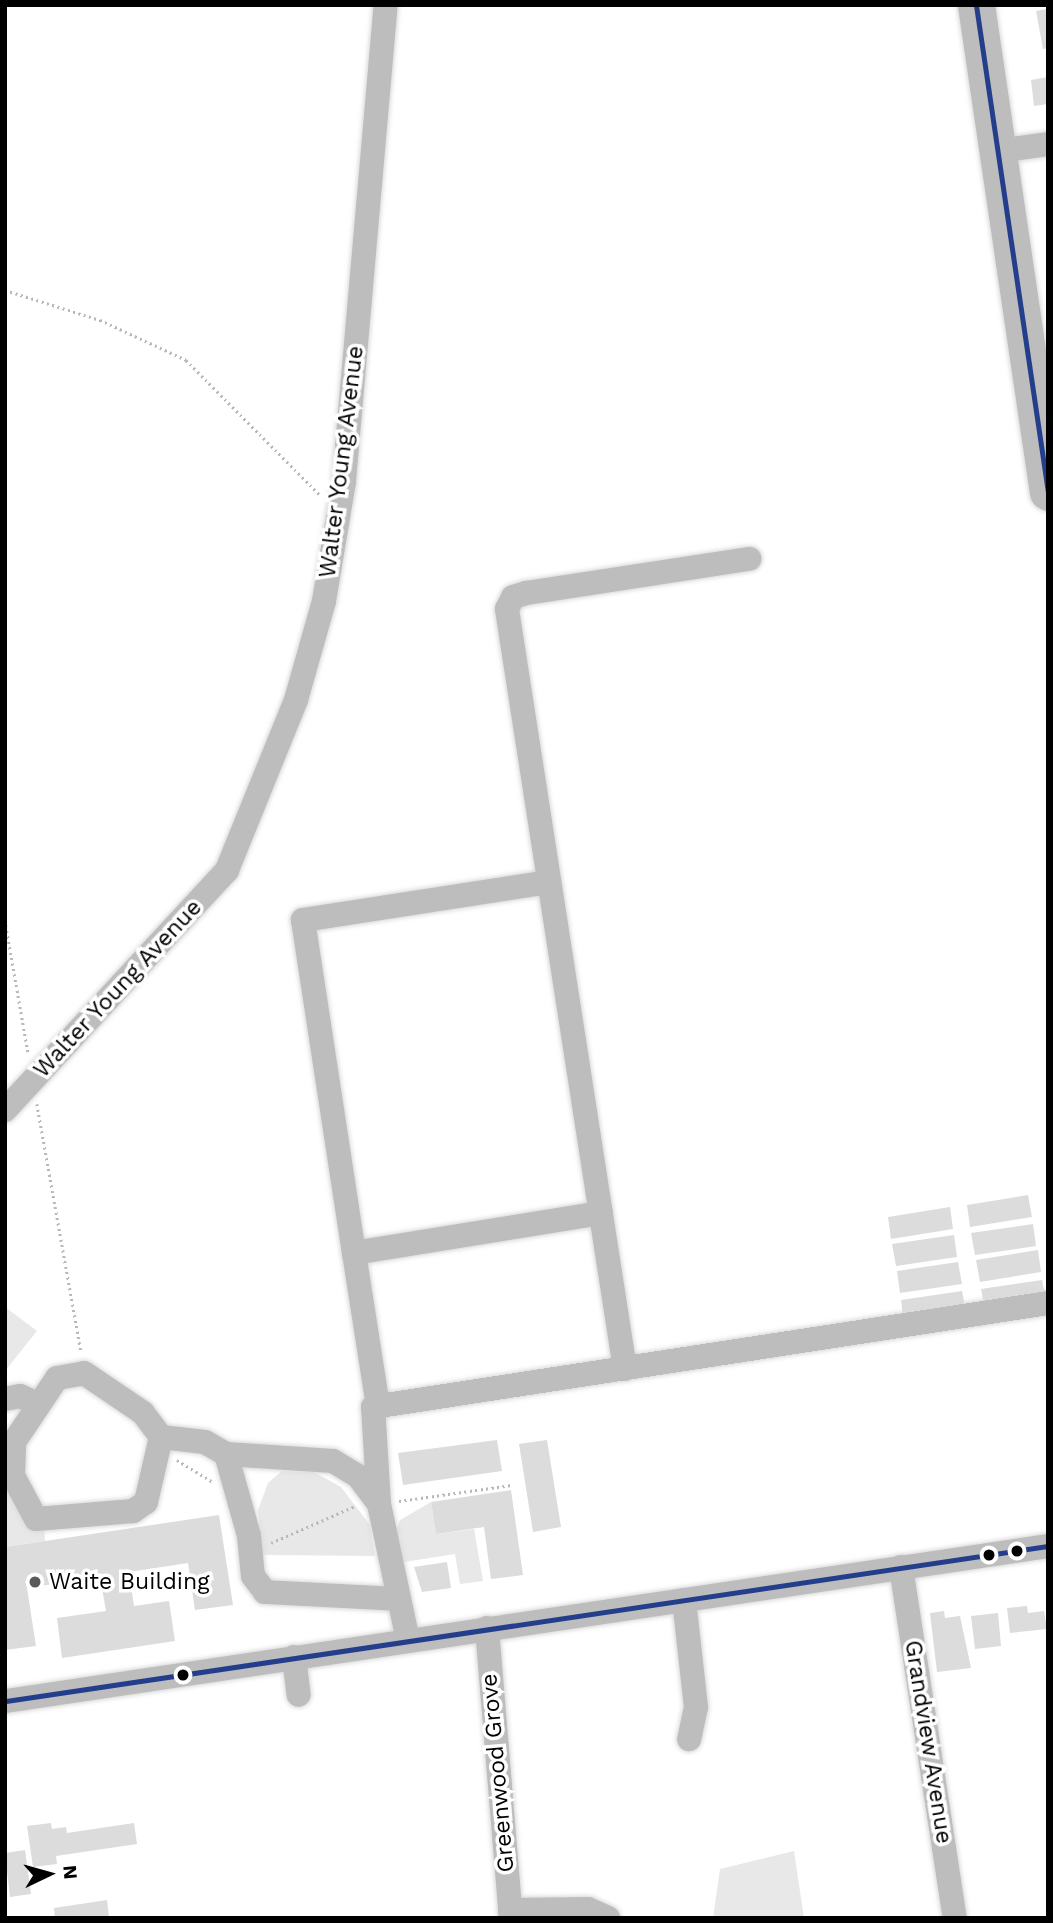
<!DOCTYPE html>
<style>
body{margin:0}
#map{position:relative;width:1053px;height:1923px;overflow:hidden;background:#fff;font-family:"Work Sans",sans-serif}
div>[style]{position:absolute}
.green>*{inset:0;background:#e8e8e8}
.building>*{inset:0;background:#dcdcdc}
.path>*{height:2.5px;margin-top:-1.25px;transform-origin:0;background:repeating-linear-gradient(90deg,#b8b8b8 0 2px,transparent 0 5.5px)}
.roads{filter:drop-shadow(0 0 2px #dbdbdb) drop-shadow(0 0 2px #dbdbdb)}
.minor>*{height:24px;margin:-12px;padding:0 12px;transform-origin:12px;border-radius:12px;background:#bdbdbd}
.highway>*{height:37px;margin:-18.5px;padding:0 18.5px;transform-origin:18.5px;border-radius:18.5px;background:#bdbdbd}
.bus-1>*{height:5px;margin:-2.5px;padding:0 2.5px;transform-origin:2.5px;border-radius:2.5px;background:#243e8c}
.dots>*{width:19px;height:19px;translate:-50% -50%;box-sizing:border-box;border:4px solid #fff;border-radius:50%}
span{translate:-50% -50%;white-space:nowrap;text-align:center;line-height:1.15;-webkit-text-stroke:7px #fff;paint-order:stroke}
.street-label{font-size:23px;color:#000}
.poi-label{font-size:23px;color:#000}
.left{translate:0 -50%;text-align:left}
.frame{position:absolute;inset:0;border:7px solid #000;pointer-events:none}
.north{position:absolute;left:14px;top:1839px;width:70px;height:70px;-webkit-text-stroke:5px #fff;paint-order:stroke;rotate:85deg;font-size:19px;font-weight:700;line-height:28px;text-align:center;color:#000}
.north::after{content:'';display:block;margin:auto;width:24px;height:32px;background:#000;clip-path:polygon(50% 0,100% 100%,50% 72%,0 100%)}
</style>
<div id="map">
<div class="green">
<i style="clip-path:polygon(5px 1307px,37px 1331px,5px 1371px)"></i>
<i style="clip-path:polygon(5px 1469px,44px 1526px,45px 1541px,5px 1547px)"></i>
<i style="clip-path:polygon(282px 1471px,314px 1472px,341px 1487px,370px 1525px,375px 1556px,262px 1555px,258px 1510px,268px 1483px)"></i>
<i style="clip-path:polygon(431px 1502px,436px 1534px,474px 1529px,483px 1581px,460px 1584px,455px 1554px,404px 1562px,396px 1531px,400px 1520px)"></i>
<i style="clip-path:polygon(794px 1851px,804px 1918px,713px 1918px,720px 1869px)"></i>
</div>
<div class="building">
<i style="clip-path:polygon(1047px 9px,1048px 48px,1043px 49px,1036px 11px)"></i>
<i style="clip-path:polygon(1048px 77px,1048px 104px,1034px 106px,1031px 80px)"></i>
<i style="clip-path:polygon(1028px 1195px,1032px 1217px,970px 1227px,967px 1205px)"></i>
<i style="clip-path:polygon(950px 1207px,953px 1229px,891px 1239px,888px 1217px)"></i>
<i style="clip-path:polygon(1033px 1224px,1036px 1246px,975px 1255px,971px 1233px)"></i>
<i style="clip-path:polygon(954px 1235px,957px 1257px,896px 1266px,892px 1244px)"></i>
<i style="clip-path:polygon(1038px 1250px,1041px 1272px,980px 1282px,976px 1260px)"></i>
<i style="clip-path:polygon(958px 1262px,962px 1284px,900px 1293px,897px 1271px)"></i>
<i style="clip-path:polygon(1042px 1280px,1045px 1296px,984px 1305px,981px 1289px)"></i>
<i style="clip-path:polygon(962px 1291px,965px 1307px,903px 1316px,901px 1300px)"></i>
<i style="clip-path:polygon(497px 1440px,502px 1471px,403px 1485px,398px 1453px)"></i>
<i style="clip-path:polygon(547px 1440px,561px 1527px,533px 1532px,519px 1444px)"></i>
<i style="clip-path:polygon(511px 1490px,523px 1575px,491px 1579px,484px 1527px,436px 1534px,431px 1502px)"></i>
<i style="clip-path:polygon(219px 1515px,233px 1605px,195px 1610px,188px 1563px,129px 1572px,134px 1606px,169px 1601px,175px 1641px,62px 1658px,57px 1618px,106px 1611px,100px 1577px,27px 1588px,36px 1646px,5px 1650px,5px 1547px)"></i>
<i style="clip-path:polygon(447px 1562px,451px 1588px,422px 1592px,414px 1567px)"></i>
<i style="clip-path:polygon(1027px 1606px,1028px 1613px,1044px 1611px,1047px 1629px,1010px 1633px,1007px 1608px)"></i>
<i style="clip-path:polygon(944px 1611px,945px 1618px,960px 1616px,971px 1668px,937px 1672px,930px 1613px)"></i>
<i style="clip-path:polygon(998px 1613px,1001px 1646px,975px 1649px,971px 1616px)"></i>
<i style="clip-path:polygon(51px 1823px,52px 1829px,66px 1827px,67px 1833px,134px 1823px,137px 1844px,56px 1856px,57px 1864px,33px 1867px,27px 1826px)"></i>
<i style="clip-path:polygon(25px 1850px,31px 1894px,10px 1897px,5px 1853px)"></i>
<i style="clip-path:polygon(107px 1900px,109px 1918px,55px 1918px,54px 1908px)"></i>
</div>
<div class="path">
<i style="left:5px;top:290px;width:100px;rotate:17.5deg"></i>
<i style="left:100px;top:320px;width:95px;rotate:24.9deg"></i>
<i style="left:186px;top:360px;width:190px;rotate:45.2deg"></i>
<i style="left:5px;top:920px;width:134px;rotate:80.1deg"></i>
<i style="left:37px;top:1104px;width:252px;rotate:79.9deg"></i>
<i style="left:177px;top:1460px;width:42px;rotate:31.4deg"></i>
<i style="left:399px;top:1501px;width:113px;rotate:-8.1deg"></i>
<i style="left:271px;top:1543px;width:92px;rotate:-23.8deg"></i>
</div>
<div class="roads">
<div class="minor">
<i style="left:998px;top:151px;width:50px;rotate:-8deg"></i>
<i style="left:549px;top:882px;width:249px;rotate:171.2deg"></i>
<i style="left:303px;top:920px;width:337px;rotate:81.3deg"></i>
<i style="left:354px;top:1253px;width:250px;rotate:-9.2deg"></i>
<i style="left:5px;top:1110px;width:327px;rotate:-47.2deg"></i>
<i style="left:227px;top:870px;width:183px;rotate:-67.9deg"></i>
<i style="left:296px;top:700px;width:103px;rotate:-74.2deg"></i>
<i style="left:324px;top:601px;width:122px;rotate:-80.5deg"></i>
<i style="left:344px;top:481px;width:478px;rotate:-85deg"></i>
<i style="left:354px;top:1253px;width:156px;rotate:81.1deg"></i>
<i style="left:625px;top:1369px;width:769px;rotate:-98.83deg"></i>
<i style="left:507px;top:609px;width:13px;rotate:-63deg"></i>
<i style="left:513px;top:597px;width:14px;rotate:-17deg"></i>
<i style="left:526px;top:593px;width:226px;rotate:-8.7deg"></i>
<i style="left:84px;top:1373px;width:71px;rotate:34.1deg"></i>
<i style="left:143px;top:1413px;width:30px;rotate:53deg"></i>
<i style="left:161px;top:1437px;width:67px;rotate:103deg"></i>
<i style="left:146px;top:1502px;width:16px;rotate:145deg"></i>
<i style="left:133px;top:1511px;width:97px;rotate:175.3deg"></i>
<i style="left:36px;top:1519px;width:49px;rotate:-118.1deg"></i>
<i style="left:13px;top:1476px;width:34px;rotate:-88deg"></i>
<i style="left:14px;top:1442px;width:77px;rotate:-56.1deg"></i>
<i style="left:57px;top:1378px;width:27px;rotate:-10deg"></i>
<i style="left:5px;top:1399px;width:15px;rotate:-11deg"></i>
<i style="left:20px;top:1396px;width:20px;rotate:24deg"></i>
<i style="left:161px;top:1437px;width:44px;rotate:6.5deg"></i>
<i style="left:205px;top:1442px;width:24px;rotate:30deg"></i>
<i style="left:226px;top:1454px;width:107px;rotate:3.7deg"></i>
<i style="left:333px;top:1461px;width:29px;rotate:31deg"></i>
<i style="left:358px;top:1476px;width:35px;rotate:53deg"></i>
<i style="left:379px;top:1504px;width:139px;rotate:78deg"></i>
<i style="left:226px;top:1454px;width:85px;rotate:74.3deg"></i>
<i style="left:249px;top:1536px;width:40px;rotate:84.3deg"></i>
<i style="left:253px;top:1576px;width:20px;rotate:53deg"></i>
<i style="left:265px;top:1592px;width:134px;rotate:3deg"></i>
<i style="left:379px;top:1504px;width:97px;rotate:-93.5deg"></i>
<i style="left:373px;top:1407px;width:683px;rotate:-8.76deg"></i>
<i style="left:901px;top:1567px;width:355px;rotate:81.3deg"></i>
<i style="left:684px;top:1600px;width:108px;rotate:83.6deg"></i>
<i style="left:696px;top:1707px;width:33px;rotate:102deg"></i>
<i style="left:487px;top:1628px;width:291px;rotate:85.3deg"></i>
<i style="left:294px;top:1657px;width:38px;rotate:83deg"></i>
<i style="left:6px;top:1701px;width:1053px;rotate:-8.46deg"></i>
<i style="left:510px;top:1910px;width:78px;rotate:-0.7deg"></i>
<i style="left:588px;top:1909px;width:22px;rotate:24deg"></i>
</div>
<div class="highway">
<i style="left:976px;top:5px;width:492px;rotate:81.6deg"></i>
</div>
</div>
<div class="bus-1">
<i style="left:976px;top:5px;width:490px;rotate:81.6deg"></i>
<i style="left:6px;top:1701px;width:1053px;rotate:-8.46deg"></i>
</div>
<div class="dots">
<i style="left:1017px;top:1551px;background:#000"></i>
<i style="left:989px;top:1555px;background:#000"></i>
<i style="left:35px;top:1582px;background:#595959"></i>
<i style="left:183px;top:1675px;background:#000"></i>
</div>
<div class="street-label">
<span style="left:342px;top:462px;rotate:-83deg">Walter Young Avenue</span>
<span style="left:118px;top:989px;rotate:-47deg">Walter Young Avenue</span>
<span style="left:928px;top:1742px;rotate:81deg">Grandview Avenue</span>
<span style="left:498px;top:1773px;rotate:-95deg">Greenwood Grove</span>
</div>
<div class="poi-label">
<span class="left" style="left:49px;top:1582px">Waite Building</span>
</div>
<div class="frame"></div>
<div class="north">N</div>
</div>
